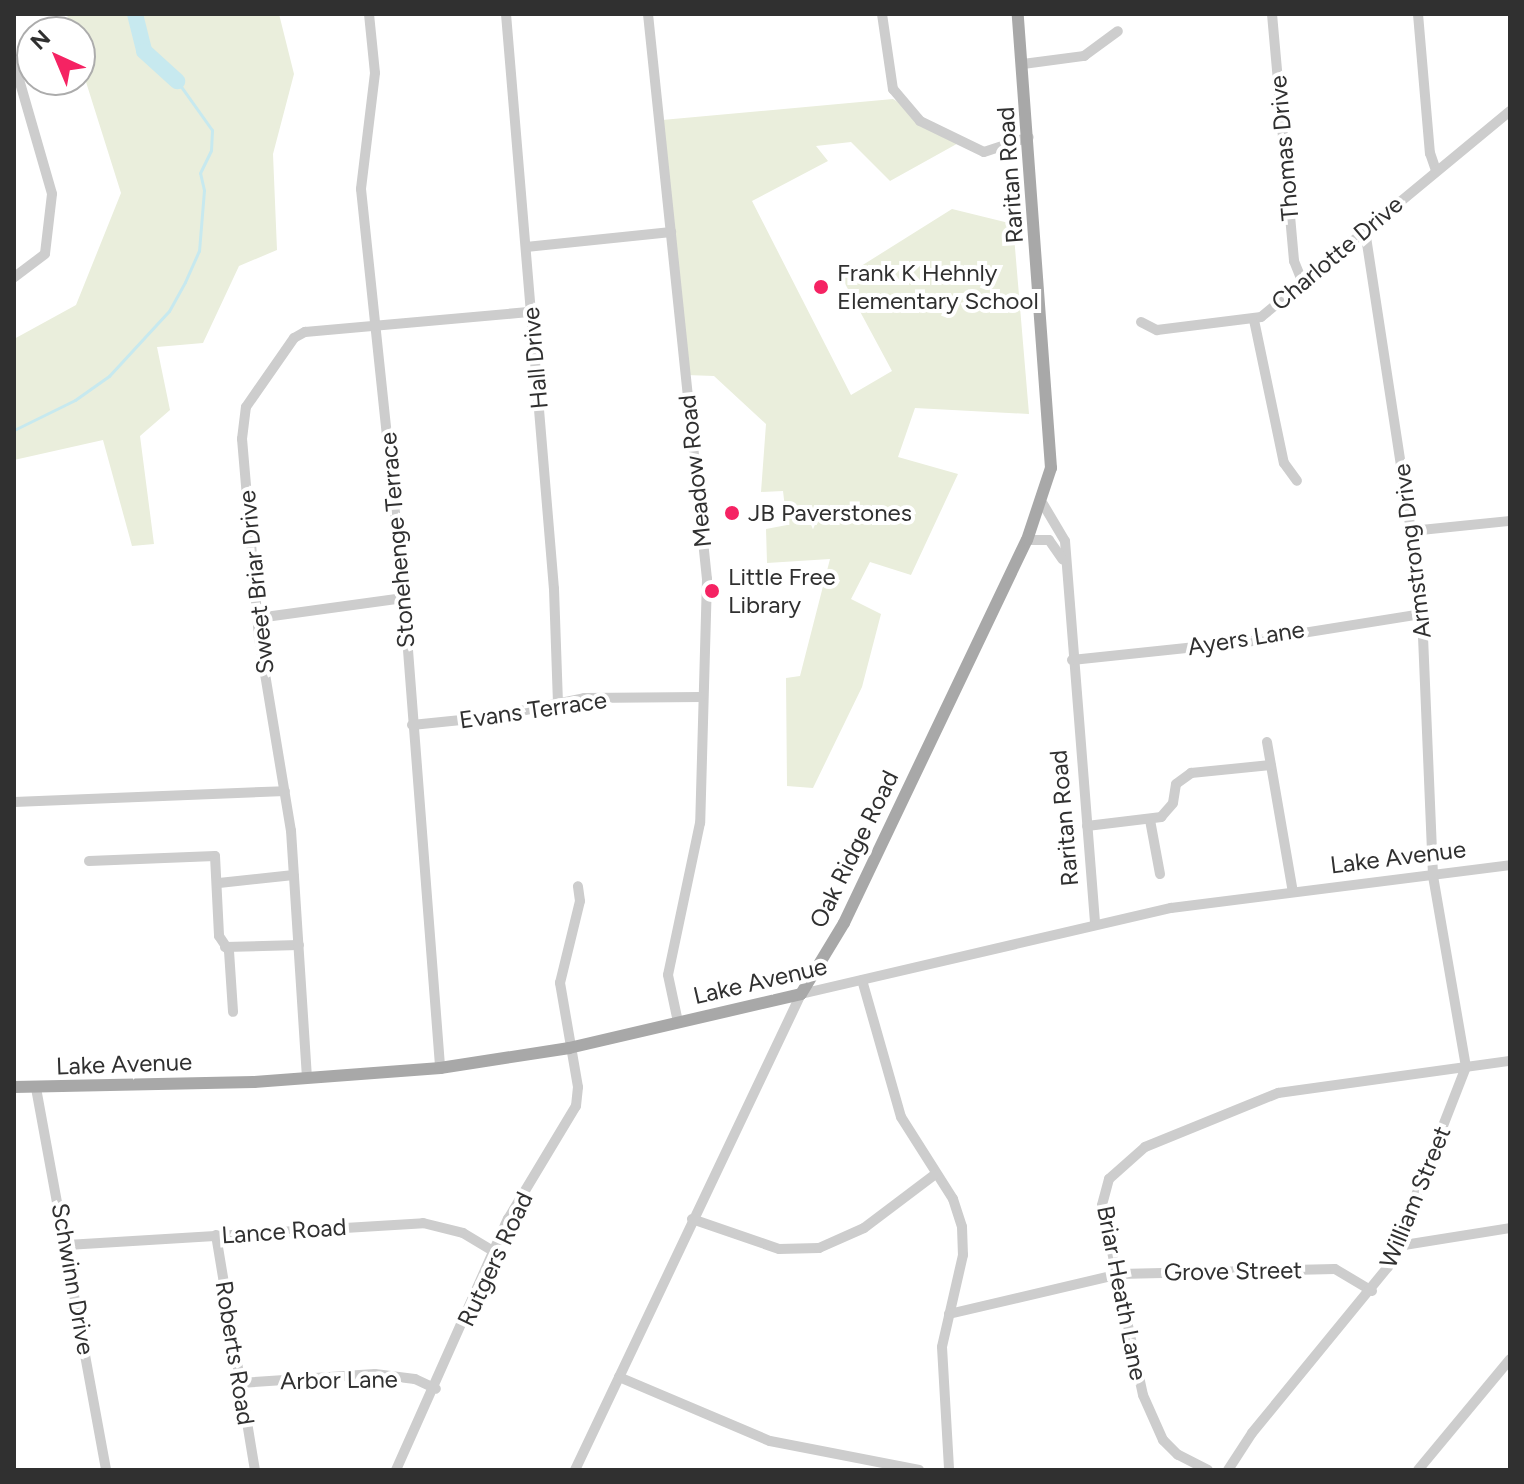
<!DOCTYPE html>
<style>
body{margin:0}
#map{position:relative;width:1524px;height:1484px;overflow:hidden;background:#fff;font-family:Figtree,sans-serif}
div>[style]{position:absolute}
.green>*{inset:0;background:#eaeedc}
.stream>*{height:3px;margin:-1.5px;padding:0 1.5px;transform-origin:1.5px;border-radius:1.5px;background:#c7e9ef}
.river>*{height:16px;margin:-8px;padding:0 8px;transform-origin:8px;border-radius:8px;background:#c7e9ef}
.minor>*{height:10px;margin:-5px;padding:0 5px;transform-origin:5px;border-radius:5px;background:#cdcdcd}
.major>*{height:12px;margin:-6px;padding:0 6px;transform-origin:6px;border-radius:6px;background:#a8a8a8}
.dots>*{width:22px;height:22px;translate:-50% -50%;box-sizing:border-box;border:4px solid #fff;border-radius:50%}
span{translate:-50% -50%;white-space:nowrap;text-align:center;line-height:1.15;-webkit-text-stroke:8px #fff;paint-order:stroke}
.street-label{font-size:24px;color:#303030}
.poi-label{font-size:24px;color:#303030}
.left{translate:0 -50%;text-align:left}
.frame{position:absolute;inset:0;border:16px solid #303030;pointer-events:none}
.north{position:absolute;left:16px;top:16px;width:80px;height:80px;box-sizing:border-box;background:#fff;border:2px solid #acacac;border-radius:50%;rotate:316deg;font-size:22px;font-weight:700;line-height:32px;text-align:center;color:#303030}
.north::after{content:'';display:block;margin:auto;width:28px;height:36px;background:#f52363;clip-path:polygon(50% 0,100% 100%,50% 72%,0 100%)}
</style>
<div id="map">
<div class="green">
<i style="clip-path:polygon(67px 14px,279px 14px,294px 74px,273px 154px,277px 250px,239px 266px,203px 343px,157px 347px,170px 410px,140px 436px,154px 544px,132px 546px,103px 440px,14px 460px,14px 339px,76px 305px,121px 193px,80px 63px,80px 32px,70px 32px)"></i>
<i style="clip-path:polygon(893px 99px,962px 141px,890px 181px,851px 142px,816px 146px,828px 161px,752px 201px,851px 395px,892px 371px,842px 278px,952px 209px,1013px 224px,1029px 414px,915px 408px,898px 457px,958px 474px,911px 575px,870px 562px,851px 599px,881px 614px,862px 687px,813px 788px,787px 786px,786px 678px,800px 676px,830px 559px,767px 563px,766px 529px,787px 525px,783px 491px,761px 492px,766px 424px,714px 376px,686px 375px,662px 120px)"></i>
</div>
<div class="stream">
<i style="left:14px;top:430px;width:68px;rotate:-26.2deg"></i>
<i style="left:75px;top:400px;width:42px;rotate:-35.2deg"></i>
<i style="left:109px;top:376px;width:88px;rotate:-47.3deg"></i>
<i style="left:169px;top:311px;width:33px;rotate:-61deg"></i>
<i style="left:185px;top:282px;width:34px;rotate:-66deg"></i>
<i style="left:199px;top:251px;width:61px;rotate:-85.3deg"></i>
<i style="left:204px;top:190px;width:17px;rotate:-103deg"></i>
<i style="left:200px;top:173px;width:25px;rotate:-64deg"></i>
<i style="left:211px;top:150px;width:20px;rotate:-87deg"></i>
<i style="left:212px;top:130px;width:60px;rotate:-125.5deg"></i>
</div>
<div class="river">
<i style="left:135px;top:14px;width:38px;rotate:76deg"></i>
<i style="left:144px;top:51px;width:45px;rotate:42.3deg"></i>
</div>
<div class="minor">
<i style="left:369px;top:14px;width:59px;rotate:84.2deg"></i>
<i style="left:375px;top:73px;width:117px;rotate:96.9deg"></i>
<i style="left:361px;top:189px;width:411px;rotate:84deg"></i>
<i style="left:404px;top:598px;width:471px;rotate:85.6deg"></i>
<i style="left:506px;top:14px;width:577px;rotate:85.23deg"></i>
<i style="left:554px;top:589px;width:113px;rotate:88deg"></i>
<i style="left:648px;top:14px;width:568px;rotate:84.04deg"></i>
<i style="left:707px;top:579px;width:244px;rotate:91.6deg"></i>
<i style="left:700px;top:823px;width:155px;rotate:101.9deg"></i>
<i style="left:668px;top:975px;width:48px;rotate:78deg"></i>
<i style="left:882px;top:14px;width:76px;rotate:81.7deg"></i>
<i style="left:893px;top:89px;width:42px;rotate:49.8deg"></i>
<i style="left:920px;top:121px;width:71px;rotate:25.8deg"></i>
<i style="left:984px;top:152px;width:47px;rotate:-18.4deg"></i>
<i style="left:1272px;top:14px;width:248px;rotate:84.9deg"></i>
<i style="left:1294px;top:261px;width:22px;rotate:68deg"></i>
<i style="left:1418px;top:14px;width:140px;rotate:85.1deg"></i>
<i style="left:1430px;top:153px;width:18px;rotate:71deg"></i>
<i style="left:14px;top:62px;width:137px;rotate:73.9deg"></i>
<i style="left:52px;top:194px;width:60px;rotate:96.7deg"></i>
<i style="left:45px;top:254px;width:39px;rotate:143deg"></i>
<i style="left:1023px;top:64px;width:62px;rotate:-7.5deg"></i>
<i style="left:1084px;top:56px;width:42px;rotate:-36.3deg"></i>
<i style="left:526px;top:247px;width:146px;rotate:-5.9deg"></i>
<i style="left:1254px;top:320px;width:146px;rotate:78.2deg"></i>
<i style="left:1284px;top:463px;width:22px;rotate:54deg"></i>
<i style="left:1141px;top:322px;width:18px;rotate:27deg"></i>
<i style="left:1157px;top:330px;width:105px;rotate:-7.1deg"></i>
<i style="left:1261px;top:317px;width:323px;rotate:-39.6deg"></i>
<i style="left:1043px;top:504px;width:43px;rotate:59.3deg"></i>
<i style="left:1065px;top:541px;width:384px;rotate:85.5deg"></i>
<i style="left:1411px;top:531px;width:100px;rotate:-5.8deg"></i>
<i style="left:1027px;top:540px;width:22px"></i>
<i style="left:1049px;top:540px;width:24px;rotate:55deg"></i>
<i style="left:258px;top:618px;width:147px;rotate:-7.8deg"></i>
<i style="left:1072px;top:660px;width:182px;rotate:-6deg"></i>
<i style="left:1253px;top:641px;width:170px;rotate:-9.1deg"></i>
<i style="left:412px;top:725px;width:79px;rotate:-5.8deg"></i>
<i style="left:491px;top:717px;width:95px;rotate:-11.5deg"></i>
<i style="left:584px;top:698px;width:117px;rotate:-0.5deg"></i>
<i style="left:1267px;top:742px;width:152px;rotate:80.2deg"></i>
<i style="left:14px;top:802px;width:271px;rotate:-2.3deg"></i>
<i style="left:1150px;top:820px;width:55px;rotate:79.5deg"></i>
<i style="left:1087px;top:826px;width:75px;rotate:-6.9deg"></i>
<i style="left:1161px;top:817px;width:18px;rotate:-49deg"></i>
<i style="left:1173px;top:803px;width:19px;rotate:-81deg"></i>
<i style="left:1176px;top:784px;width:19px;rotate:-36deg"></i>
<i style="left:1191px;top:773px;width:80px;rotate:-5.7deg"></i>
<i style="left:89px;top:861px;width:126px;rotate:-2.3deg"></i>
<i style="left:215px;top:856px;width:80px;rotate:87.1deg"></i>
<i style="left:219px;top:936px;width:18px;rotate:56deg"></i>
<i style="left:229px;top:951px;width:61px;rotate:86.2deg"></i>
<i style="left:219px;top:883px;width:75px;rotate:-6.1deg"></i>
<i style="left:225px;top:947px;width:74px;rotate:-1.5deg"></i>
<i style="left:862px;top:980px;width:142px;rotate:74.1deg"></i>
<i style="left:901px;top:1117px;width:97px;rotate:57.6deg"></i>
<i style="left:953px;top:1199px;width:29px;rotate:72deg"></i>
<i style="left:962px;top:1227px;width:28px;rotate:88deg"></i>
<i style="left:963px;top:1255px;width:94px;rotate:102.9deg"></i>
<i style="left:942px;top:1347px;width:123px;rotate:86.7deg"></i>
<i style="left:307px;top:1078px;width:248px;rotate:-93.7deg"></i>
<i style="left:291px;top:831px;width:197px;rotate:-99.4deg"></i>
<i style="left:259px;top:637px;width:199px;rotate:-94.9deg"></i>
<i style="left:242px;top:439px;width:32px;rotate:-83deg"></i>
<i style="left:246px;top:407px;width:84px;rotate:-55.2deg"></i>
<i style="left:294px;top:338px;width:13px;rotate:-29deg"></i>
<i style="left:305px;top:332px;width:227px;rotate:-5.1deg"></i>
<i style="left:36px;top:1088px;width:388px;rotate:79.6deg"></i>
<i style="left:692px;top:1219px;width:92px;rotate:19deg"></i>
<i style="left:779px;top:1249px;width:40px;rotate:-1.4deg"></i>
<i style="left:819px;top:1248px;width:49px;rotate:-24deg"></i>
<i style="left:864px;top:1228px;width:88px;rotate:-37.1deg"></i>
<i style="left:216px;top:1235px;width:238px;rotate:80.6deg"></i>
<i style="left:67px;top:1245px;width:357px;rotate:-3.5deg"></i>
<i style="left:423px;top:1223px;width:41px;rotate:14deg"></i>
<i style="left:463px;top:1233px;width:35px;rotate:31deg"></i>
<i style="left:1398px;top:1246px;width:113px;rotate:-9.1deg"></i>
<i style="left:949px;top:1314px;width:175px;rotate:-13.2deg"></i>
<i style="left:1119px;top:1274px;width:216px;rotate:-1.3deg"></i>
<i style="left:1335px;top:1269px;width:43px;rotate:30.7deg"></i>
<i style="left:619px;top:1377px;width:164px;rotate:23deg"></i>
<i style="left:770px;top:1441px;width:152px;rotate:11deg"></i>
<i style="left:240px;top:1383px;width:135px;rotate:-3.8deg"></i>
<i style="left:375px;top:1374px;width:40px;rotate:7.1deg"></i>
<i style="left:415px;top:1379px;width:23px;rotate:25deg"></i>
<i style="left:396px;top:1470px;width:275px;rotate:-66deg"></i>
<i style="left:508px;top:1219px;width:132px;rotate:-59deg"></i>
<i style="left:576px;top:1106px;width:19px;rotate:-84deg"></i>
<i style="left:578px;top:1087px;width:106px;rotate:-99.8deg"></i>
<i style="left:560px;top:983px;width:84px;rotate:-76.3deg"></i>
<i style="left:580px;top:901px;width:15px;rotate:-98deg"></i>
<i style="left:575px;top:1470px;width:527px;rotate:-64.6deg"></i>
<i style="left:801px;top:994px;width:380px;rotate:-13.1deg"></i>
<i style="left:1171px;top:908px;width:342px;rotate:-7.2deg"></i>
<i style="left:1208px;top:1470px;width:34px;rotate:-153deg"></i>
<i style="left:1178px;top:1455px;width:21px;rotate:-135deg"></i>
<i style="left:1163px;top:1440px;width:49px;rotate:-114deg"></i>
<i style="left:1143px;top:1395px;width:194px;rotate:-102.2deg"></i>
<i style="left:1102px;top:1205px;width:27px;rotate:-75deg"></i>
<i style="left:1109px;top:1179px;width:48px;rotate:-41.6deg"></i>
<i style="left:1145px;top:1147px;width:144px;rotate:-22.1deg"></i>
<i style="left:1278px;top:1093px;width:234px;rotate:-7.9deg"></i>
<i style="left:1228px;top:1470px;width:44px;rotate:-57deg"></i>
<i style="left:1252px;top:1433px;width:215px;rotate:-50.7deg"></i>
<i style="left:1388px;top:1267px;width:215px;rotate:-68.7deg"></i>
<i style="left:1466px;top:1067px;width:195px;rotate:-99.8deg"></i>
<i style="left:1433px;top:875px;width:239px;rotate:-92.4deg"></i>
<i style="left:1423px;top:636px;width:106px;rotate:-96.5deg"></i>
<i style="left:1411px;top:531px;width:304px;rotate:-98.7deg"></i>
<i style="left:1418px;top:1470px;width:144px;rotate:-50.3deg"></i>
</div>
<div class="major">
<i style="left:14px;top:1087px;width:240px;rotate:-1.2deg"></i>
<i style="left:254px;top:1082px;width:187px;rotate:-4.3deg"></i>
<i style="left:440px;top:1068px;width:131px;rotate:-8.8deg"></i>
<i style="left:569px;top:1048px;width:238px;rotate:-13.1deg"></i>
<i style="left:801px;top:994px;width:83px;rotate:-58.8deg"></i>
<i style="left:844px;top:923px;width:424px;rotate:-64.5deg"></i>
<i style="left:1027px;top:540px;width:76px;rotate:-71.6deg"></i>
<i style="left:1051px;top:468px;width:455px;rotate:-94.2deg"></i>
</div>
<div class="dots">
<i style="left:821px;top:287px;background:#f52363"></i>
<i style="left:732px;top:513px;background:#f52363"></i>
<i style="left:712px;top:591px;background:#f52363"></i>
</div>
<div class="street-label">
<span style="left:1284px;top:148px;rotate:-95deg">Thomas Drive</span>
<span style="left:1010px;top:175px;rotate:-94deg">Raritan Road</span>
<span style="left:1337px;top:253px;rotate:-40deg">Charlotte Drive</span>
<span style="left:535px;top:358px;rotate:-95deg">Hall Drive</span>
<span style="left:695px;top:471px;rotate:-96deg">Meadow Road</span>
<span style="left:397px;top:540px;rotate:-95deg">Stonehenge Terrace</span>
<span style="left:1412px;top:551px;rotate:-97deg">Armstrong Drive</span>
<span style="left:256px;top:582px;rotate:-96deg">Sweet Briar Drive</span>
<span style="left:1246px;top:638px;rotate:-9deg">Ayers Lane</span>
<span style="left:533px;top:710px;rotate:-8deg">Evans Terrace</span>
<span style="left:1064px;top:818px;rotate:-95deg">Raritan Road</span>
<span style="left:854px;top:849px;rotate:-64deg">Oak Ridge Road</span>
<span style="left:1398px;top:857px;rotate:-7deg">Lake Avenue</span>
<span style="left:760px;top:981px;rotate:-13deg">Lake Avenue</span>
<span style="left:124px;top:1064px;rotate:-2deg">Lake Avenue</span>
<span style="left:1415px;top:1197px;rotate:-68deg">William Street</span>
<span style="left:284px;top:1231px;rotate:-4deg">Lance Road</span>
<span style="left:495px;top:1259px;rotate:-65deg">Rutgers Road</span>
<span style="left:1233px;top:1271px;rotate:-1deg">Grove Street</span>
<span style="left:73px;top:1279px;rotate:80deg">Schwinn Drive</span>
<span style="left:1122px;top:1293px;rotate:79deg">Briar Heath Lane</span>
<span style="left:235px;top:1353px;rotate:81deg">Roberts Road</span>
<span style="left:339px;top:1380px;rotate:-1deg">Arbor Lane</span>
</div>
<div class="poi-label">
<span class="left" style="left:837px;top:287px">Frank K Hehnly<br>Elementary School</span>
<span class="left" style="left:748px;top:513px">JB Paverstones</span>
<span class="left" style="left:728px;top:591px">Little Free<br>Library</span>
</div>
<div class="frame"></div>
<div class="north">N</div>
</div>
